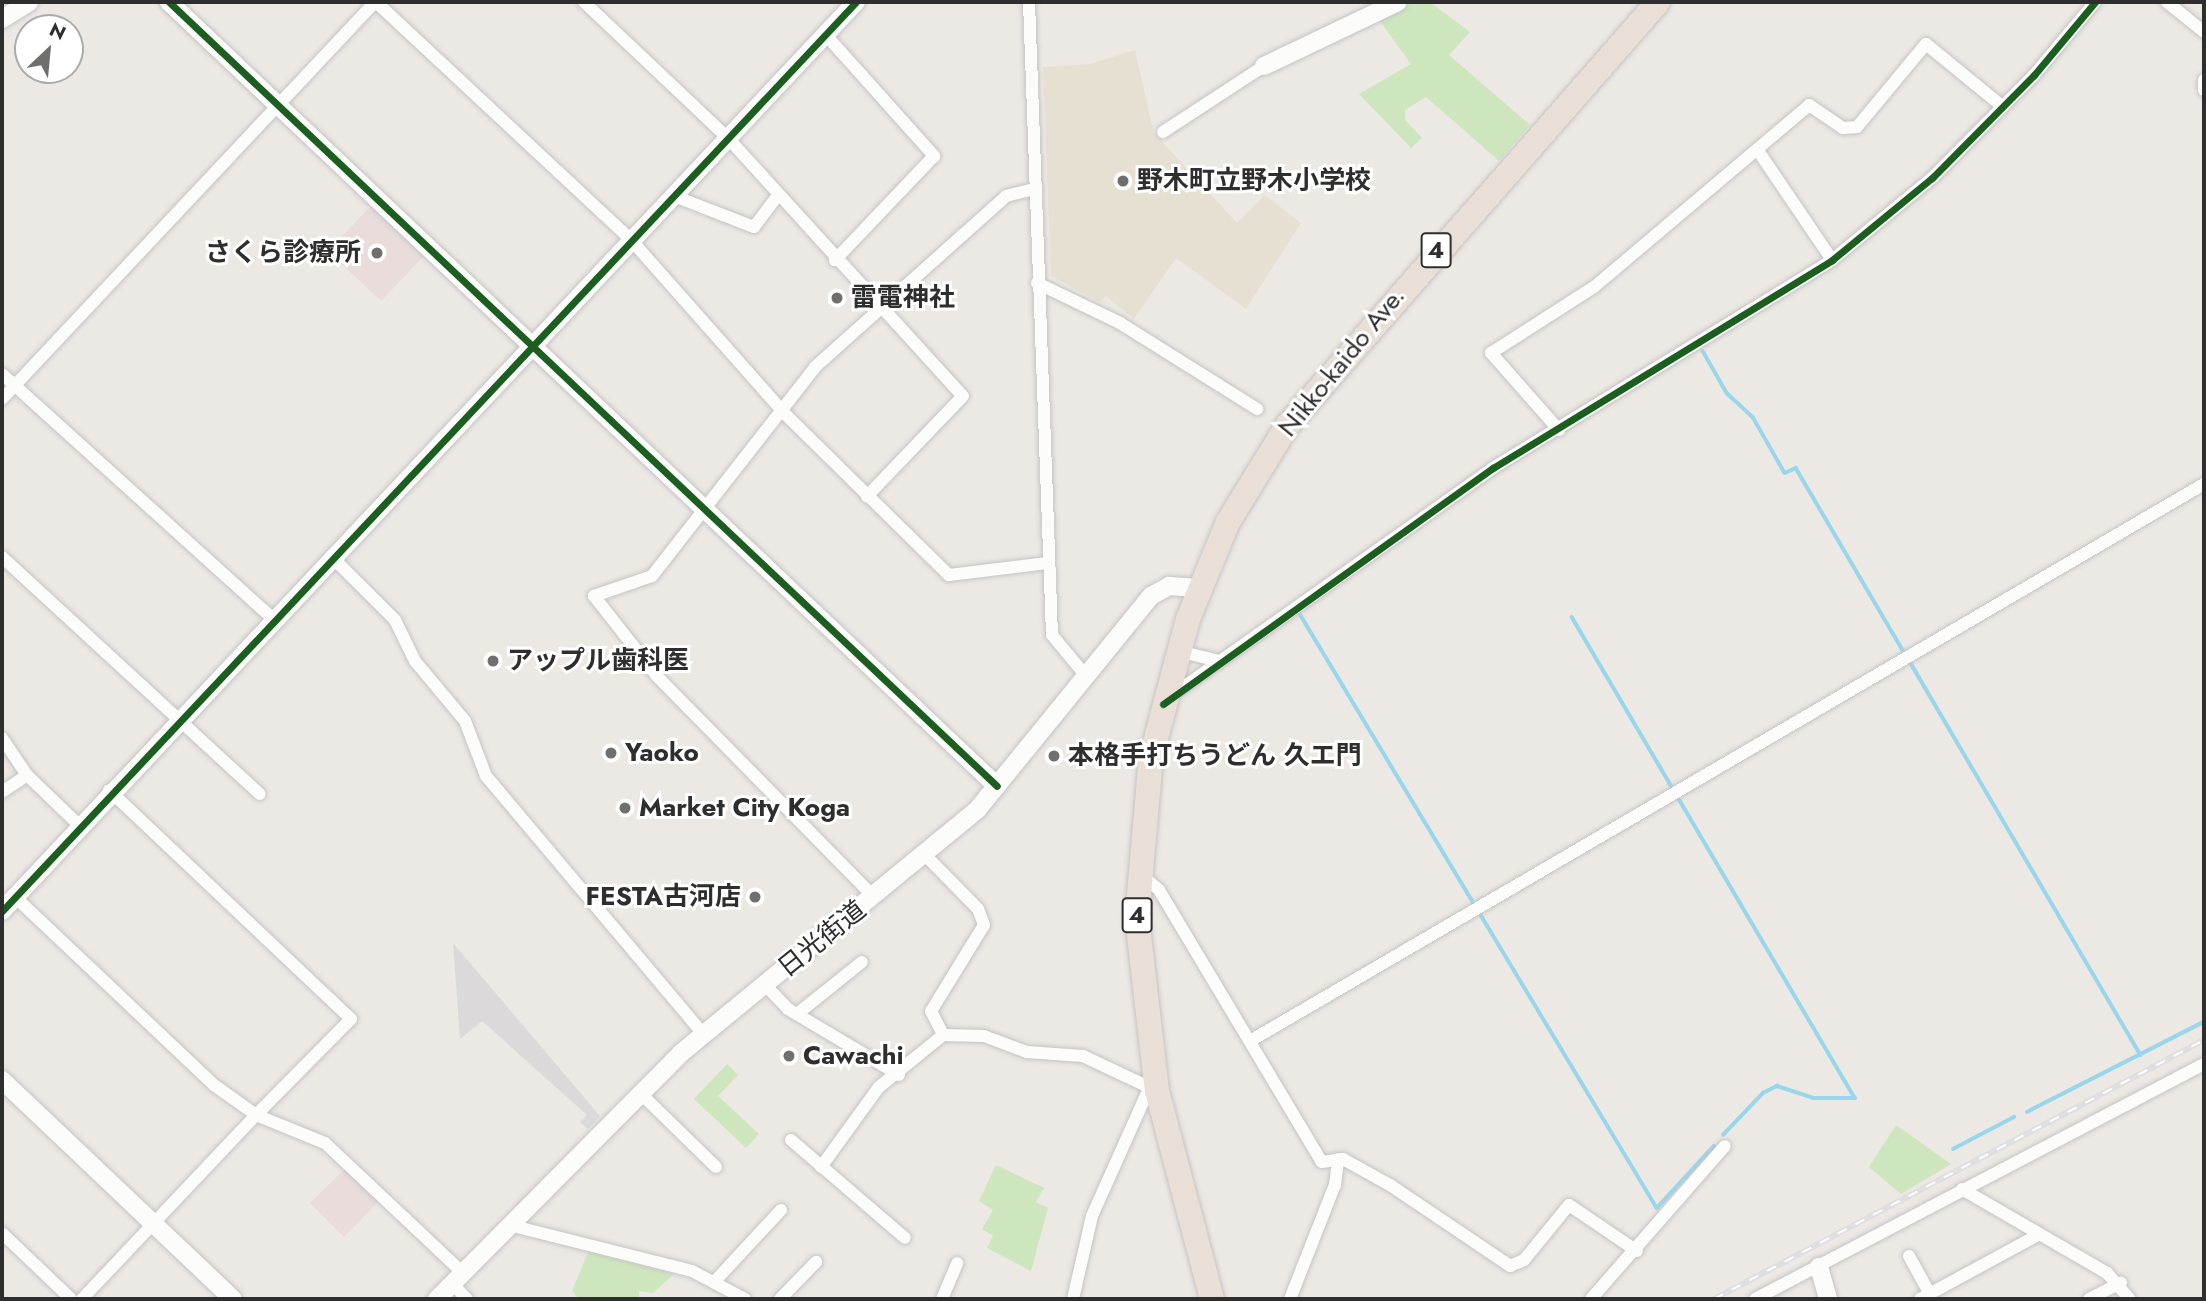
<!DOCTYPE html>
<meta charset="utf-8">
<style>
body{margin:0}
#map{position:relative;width:2206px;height:1301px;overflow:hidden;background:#ece8e4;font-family:Jost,"Noto Sans JP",sans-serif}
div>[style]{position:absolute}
.industrial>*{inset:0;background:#dcd9db}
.education>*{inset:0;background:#e6e0d3}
.medical>*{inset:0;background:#e9dcdb}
.green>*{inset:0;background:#cee6be}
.stream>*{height:3.5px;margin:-1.75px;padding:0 1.75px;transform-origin:1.75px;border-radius:1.75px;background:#99d6ec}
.roads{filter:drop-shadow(0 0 2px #c5c4c5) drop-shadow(0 0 2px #c5c4c5)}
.street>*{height:12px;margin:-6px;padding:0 6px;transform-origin:6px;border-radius:6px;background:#fcfcfb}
.secondary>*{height:18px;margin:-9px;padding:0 9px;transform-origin:9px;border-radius:9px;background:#fcfcfb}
.highway>*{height:24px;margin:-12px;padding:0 12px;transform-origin:12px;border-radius:12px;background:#eadfd6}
.rail>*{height:6px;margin-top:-3px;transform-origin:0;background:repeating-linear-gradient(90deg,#fff 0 10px,#dfdfe1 0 20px);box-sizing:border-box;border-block:2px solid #dfdfe1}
.cycleway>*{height:7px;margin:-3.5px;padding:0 3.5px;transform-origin:3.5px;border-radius:3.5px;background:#1b5e20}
.dots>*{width:19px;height:19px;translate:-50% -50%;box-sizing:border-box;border:4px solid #fff;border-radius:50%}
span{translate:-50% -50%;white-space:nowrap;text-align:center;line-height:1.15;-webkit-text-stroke:6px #fff;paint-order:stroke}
.shield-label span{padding:2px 5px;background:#fff;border:2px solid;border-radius:5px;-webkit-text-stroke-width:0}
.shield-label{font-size:24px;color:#2e2e2e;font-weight:700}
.poi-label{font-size:26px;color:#2e2e2e;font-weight:700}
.left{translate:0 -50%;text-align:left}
.right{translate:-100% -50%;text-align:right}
.street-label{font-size:26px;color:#2e2e2e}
.frame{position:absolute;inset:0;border:4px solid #2e2e2e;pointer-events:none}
.north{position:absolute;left:14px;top:14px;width:70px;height:70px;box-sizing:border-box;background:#fff;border:2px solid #ababab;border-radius:50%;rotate:26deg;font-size:19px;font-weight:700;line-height:28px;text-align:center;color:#2e2e2e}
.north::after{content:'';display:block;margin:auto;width:24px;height:32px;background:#706f6e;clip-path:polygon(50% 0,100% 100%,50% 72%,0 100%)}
</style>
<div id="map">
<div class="industrial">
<i style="clip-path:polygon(453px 943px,600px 1116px,588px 1129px,580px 1122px,587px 1115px,482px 1021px,460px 1039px)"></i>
</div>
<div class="education">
<i style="clip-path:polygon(1135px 50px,1154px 133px,1237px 223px,1265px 195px,1301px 223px,1246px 309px,1176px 258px,1134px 319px,1106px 296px,1100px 302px,1051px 276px,1043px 67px,1090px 64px)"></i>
</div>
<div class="medical">
<i style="clip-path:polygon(372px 205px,425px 255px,381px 301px,328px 251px)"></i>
<i style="clip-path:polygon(349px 1165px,378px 1194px,378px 1202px,344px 1237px,310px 1203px)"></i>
</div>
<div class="green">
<i style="clip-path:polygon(1409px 2px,1430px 2px,1470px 32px,1449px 55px,1530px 125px,1499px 161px,1426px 97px,1405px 110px,1405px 120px,1422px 138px,1411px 148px,1359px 94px,1411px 64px,1377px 17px)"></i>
<i style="clip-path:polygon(727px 1064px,738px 1075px,718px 1096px,759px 1134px,746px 1148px,694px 1099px)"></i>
<i style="clip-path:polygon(1896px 1125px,1951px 1164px,1901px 1194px,1869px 1167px)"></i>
<i style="clip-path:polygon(996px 1165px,1044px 1188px,1036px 1202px,1048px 1208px,1031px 1271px,987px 1248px,993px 1236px,982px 1229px,993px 1210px,979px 1201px)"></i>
<i style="clip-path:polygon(589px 1250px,665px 1271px,673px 1275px,653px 1293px,639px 1291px,639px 1299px,579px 1299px,572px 1291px)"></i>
</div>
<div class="stream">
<i style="left:1703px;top:351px;width:48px;rotate:60.3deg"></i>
<i style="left:1727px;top:393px;width:35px;rotate:43deg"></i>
<i style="left:1753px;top:417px;width:64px;rotate:60.3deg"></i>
<i style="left:1785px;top:473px;width:12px;rotate:-24deg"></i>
<i style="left:1796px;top:468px;width:216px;rotate:59.6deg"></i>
<i style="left:1300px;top:614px;width:693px;rotate:58.99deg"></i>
<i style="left:1657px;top:1208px;width:84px;rotate:-47.4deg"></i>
<i style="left:1572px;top:617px;width:558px;rotate:59.53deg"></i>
<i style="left:1909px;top:660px;width:458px;rotate:59.6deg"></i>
<i style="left:2027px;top:1112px;width:199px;rotate:-27deg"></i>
<i style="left:1723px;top:1135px;width:58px;rotate:-46.4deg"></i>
<i style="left:1763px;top:1093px;width:16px;rotate:-27deg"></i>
<i style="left:1777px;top:1086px;width:38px;rotate:18deg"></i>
<i style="left:1813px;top:1098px;width:42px"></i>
<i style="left:1953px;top:1149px;width:69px;rotate:-27.7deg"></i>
</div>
<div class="roads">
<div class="street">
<i style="left:376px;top:2px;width:350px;rotate:43deg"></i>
<i style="left:632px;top:241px;width:230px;rotate:48.5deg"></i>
<i style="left:784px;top:413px;width:231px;rotate:44.5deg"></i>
<i style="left:949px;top:575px;width:99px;rotate:-7deg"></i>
<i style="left:584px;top:2px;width:197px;rotate:43.4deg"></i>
<i style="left:727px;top:137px;width:350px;rotate:47.7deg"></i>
<i style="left:963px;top:396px;width:139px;rotate:133.8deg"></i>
<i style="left:1029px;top:2px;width:633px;rotate:87.92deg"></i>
<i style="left:1052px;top:635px;width:53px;rotate:50.3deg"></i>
<i style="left:2167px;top:2px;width:48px;rotate:39deg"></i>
<i style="left:825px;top:34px;width:164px;rotate:48.2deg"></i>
<i style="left:934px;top:156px;width:144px;rotate:133.6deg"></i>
<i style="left:2204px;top:80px;width:10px;rotate:90deg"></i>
<i style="left:1163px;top:132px;width:121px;rotate:-33.2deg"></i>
<i style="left:1759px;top:152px;width:130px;rotate:55.9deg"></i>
<i style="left:674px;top:196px;width:86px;rotate:21.2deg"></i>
<i style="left:754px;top:227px;width:40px;rotate:-53deg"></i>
<i style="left:1037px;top:283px;width:92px;rotate:25.7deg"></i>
<i style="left:1120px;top:323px;width:162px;rotate:32.1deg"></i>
<i style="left:2px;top:374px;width:364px;rotate:42.1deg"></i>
<i style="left:2px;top:399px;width:545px;rotate:-46.79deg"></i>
<i style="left:1559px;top:430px;width:103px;rotate:-131.4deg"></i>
<i style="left:1491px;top:353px;width:122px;rotate:-32.7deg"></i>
<i style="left:1594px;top:287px;width:282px;rotate:-40.2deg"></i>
<i style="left:1809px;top:105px;width:41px;rotate:34.1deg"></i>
<i style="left:1843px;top:128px;width:14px;rotate:-4deg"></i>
<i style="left:1857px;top:127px;width:108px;rotate:-50.3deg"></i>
<i style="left:1926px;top:44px;width:99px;rotate:39.3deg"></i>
<i style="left:331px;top:556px;width:91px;rotate:45deg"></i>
<i style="left:395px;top:620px;width:46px;rotate:64deg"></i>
<i style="left:415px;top:661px;width:78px;rotate:50.2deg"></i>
<i style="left:465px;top:721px;width:59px;rotate:69.1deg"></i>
<i style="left:486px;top:776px;width:337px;rotate:49.9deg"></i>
<i style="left:2px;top:557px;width:350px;rotate:42.6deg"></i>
<i style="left:1178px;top:651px;width:42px;rotate:13.7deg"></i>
<i style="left:1171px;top:696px;width:395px;rotate:-35.3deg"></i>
<i style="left:1493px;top:468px;width:398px;rotate:-31.5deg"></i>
<i style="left:1832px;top:260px;width:129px;rotate:-39.4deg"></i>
<i style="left:1932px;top:178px;width:145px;rotate:-45.3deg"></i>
<i style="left:2034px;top:75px;width:95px;rotate:-50.1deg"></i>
<i style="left:2px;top:738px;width:45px;rotate:56deg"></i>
<i style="left:27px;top:775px;width:71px;rotate:43.9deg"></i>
<i style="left:2px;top:792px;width:30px;rotate:-34deg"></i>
<i style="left:926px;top:856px;width:74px;rotate:45.5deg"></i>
<i style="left:978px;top:909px;width:17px;rotate:69deg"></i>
<i style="left:984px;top:925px;width:101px;rotate:121.6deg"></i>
<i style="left:931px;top:1011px;width:27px;rotate:63deg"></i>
<i style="left:1139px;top:873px;width:26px;rotate:40deg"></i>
<i style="left:1159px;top:890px;width:317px;rotate:59.1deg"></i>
<i style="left:1322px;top:1162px;width:21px;rotate:-8deg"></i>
<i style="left:1343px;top:1159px;width:54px;rotate:29deg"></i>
<i style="left:1390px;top:1185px;width:145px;rotate:34deg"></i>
<i style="left:1510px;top:1266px;width:15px;rotate:-23deg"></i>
<i style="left:1524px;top:1260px;width:71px;rotate:-50.7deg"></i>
<i style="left:1569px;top:1205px;width:82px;rotate:34.1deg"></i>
<i style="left:13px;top:895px;width:277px;rotate:43.4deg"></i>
<i style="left:214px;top:1085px;width:52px;rotate:35.5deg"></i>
<i style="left:256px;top:1115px;width:135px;rotate:-45.3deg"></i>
<i style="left:351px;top:1019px;width:333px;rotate:-136.6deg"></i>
<i style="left:874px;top:897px;width:310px;rotate:-134.5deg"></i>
<i style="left:657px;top:676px;width:102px;rotate:-128.2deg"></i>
<i style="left:594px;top:596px;width:61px;rotate:-19deg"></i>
<i style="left:652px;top:576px;width:265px;rotate:-52deg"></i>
<i style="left:815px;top:367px;width:256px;rotate:-41.8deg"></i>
<i style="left:1006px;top:196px;width:30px;rotate:-14deg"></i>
<i style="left:764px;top:984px;width:35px;rotate:46deg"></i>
<i style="left:788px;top:1009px;width:129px;rotate:30.7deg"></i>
<i style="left:797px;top:1014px;width:83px;rotate:-38.7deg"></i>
<i style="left:1250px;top:1041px;width:1105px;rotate:-30.28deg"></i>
<i style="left:640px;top:1093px;width:106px;rotate:44.2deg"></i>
<i style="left:791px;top:1140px;width:150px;rotate:40.7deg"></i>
<i style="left:821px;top:1167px;width:99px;rotate:-54.1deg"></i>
<i style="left:879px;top:1087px;width:82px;rotate:-39.1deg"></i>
<i style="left:943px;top:1035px;width:41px;rotate:1.4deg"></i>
<i style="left:984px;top:1036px;width:46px;rotate:20.4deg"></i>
<i style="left:1027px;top:1052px;width:56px;rotate:4.1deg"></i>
<i style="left:1083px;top:1056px;width:82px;rotate:25.3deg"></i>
<i style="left:1962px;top:1189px;width:168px;rotate:30.1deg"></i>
<i style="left:2107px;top:1273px;width:35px;rotate:49deg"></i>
<i style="left:509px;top:1225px;width:189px;rotate:14.1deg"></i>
<i style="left:692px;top:1271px;width:60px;rotate:27.8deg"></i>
<i style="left:2px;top:1233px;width:95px;rotate:43.7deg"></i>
<i style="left:1909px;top:1256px;width:43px;rotate:61.1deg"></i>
<i style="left:715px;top:1281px;width:97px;rotate:-47.1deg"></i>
<i style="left:452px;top:1283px;width:22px;rotate:47deg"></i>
<i style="left:82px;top:1299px;width:253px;rotate:-46.6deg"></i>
<i style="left:256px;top:1115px;width:74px;rotate:22.1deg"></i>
<i style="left:325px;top:1143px;width:188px;rotate:43.3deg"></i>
<i style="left:780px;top:1299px;width:52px;rotate:-45.8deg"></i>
<i style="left:942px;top:1299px;width:39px;rotate:-67deg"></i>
<i style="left:1073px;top:1299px;width:85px;rotate:-77.1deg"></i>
<i style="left:1092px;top:1216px;width:137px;rotate:-65.9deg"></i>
<i style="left:1290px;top:1299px;width:123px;rotate:-68.5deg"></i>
<i style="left:1335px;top:1185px;width:26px;rotate:-83deg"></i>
<i style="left:1591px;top:1299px;width:203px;rotate:-48.8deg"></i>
<i style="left:1755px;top:1299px;width:507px;rotate:-27.63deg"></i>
<i style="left:1920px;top:1299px;width:132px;rotate:-28.5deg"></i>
<i style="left:2089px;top:1299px;width:36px;rotate:-27deg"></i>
</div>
<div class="secondary">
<i style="left:169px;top:2px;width:1140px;rotate:43.44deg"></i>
<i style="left:2px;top:19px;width:32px;rotate:-32deg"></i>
<i style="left:1264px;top:66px;width:148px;rotate:-25.5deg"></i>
<i style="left:2px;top:911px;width:1247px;rotate:-46.79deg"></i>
<i style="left:2px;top:1080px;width:318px;rotate:43.5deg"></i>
<i style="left:1819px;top:1267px;width:33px;rotate:74deg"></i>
<i style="left:437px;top:1299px;width:346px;rotate:-45.2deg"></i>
<i style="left:681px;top:1053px;width:383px;rotate:-39.4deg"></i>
<i style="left:977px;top:810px;width:276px;rotate:-50.9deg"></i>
<i style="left:1151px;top:596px;width:21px;rotate:-29deg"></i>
<i style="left:1169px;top:586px;width:30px;rotate:4deg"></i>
</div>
<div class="highway">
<i style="left:1212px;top:1299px;width:215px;rotate:-104.8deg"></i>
<i style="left:1157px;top:1091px;width:175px;rotate:-96.6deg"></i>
<i style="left:1137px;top:917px;width:161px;rotate:-85deg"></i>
<i style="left:1151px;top:757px;width:143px;rotate:-75deg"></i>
<i style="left:1188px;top:619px;width:105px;rotate:-67.6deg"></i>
<i style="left:1228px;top:522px;width:113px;rotate:-58.4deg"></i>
<i style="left:1287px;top:426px;width:563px;rotate:-48.81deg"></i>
</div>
</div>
<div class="rail">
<i style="left:1714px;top:1299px;width:554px;rotate:-27.86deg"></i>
</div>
<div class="cycleway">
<i style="left:169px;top:2px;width:1140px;rotate:43.44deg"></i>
<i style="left:1163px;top:704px;width:406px;rotate:-35.6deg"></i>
<i style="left:1493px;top:468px;width:398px;rotate:-31.5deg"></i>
<i style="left:1832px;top:260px;width:129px;rotate:-39.4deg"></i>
<i style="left:1932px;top:178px;width:145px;rotate:-45.3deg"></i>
<i style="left:2034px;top:75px;width:95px;rotate:-50.1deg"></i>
<i style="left:2px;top:911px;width:1247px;rotate:-46.79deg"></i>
</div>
<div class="dots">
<i style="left:1123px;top:181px;background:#706f6e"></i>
<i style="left:377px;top:253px;background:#706f6e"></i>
<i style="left:837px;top:298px;background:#706f6e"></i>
<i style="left:493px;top:661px;background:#706f6e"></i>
<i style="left:611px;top:753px;background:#706f6e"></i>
<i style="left:1054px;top:756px;background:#706f6e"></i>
<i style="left:625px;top:808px;background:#706f6e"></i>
<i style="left:755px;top:897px;background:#706f6e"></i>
<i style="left:789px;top:1056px;background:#706f6e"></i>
</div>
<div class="shield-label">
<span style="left:1436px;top:250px">4</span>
<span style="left:1137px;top:915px">4</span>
</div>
<div class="poi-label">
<span class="left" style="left:1137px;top:181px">野木町立野木小学校</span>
<span class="right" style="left:361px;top:253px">さくら診療所</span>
<span class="left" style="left:851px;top:298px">雷電神社</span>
<span class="left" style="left:507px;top:661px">アップル歯科医</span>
<span class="left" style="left:625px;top:753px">Yaoko</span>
<span class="left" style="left:1068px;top:756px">本格手打ちうどん 久エ門</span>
<span class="left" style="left:639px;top:808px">Market City Koga</span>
<span class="right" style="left:741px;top:897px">FESTA古河店</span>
<span class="left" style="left:803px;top:1056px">Cawachi</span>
</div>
<div class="street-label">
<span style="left:1342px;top:362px;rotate:-51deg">Nikko-kaido Ave.</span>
<span style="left:822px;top:939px;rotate:-39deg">日光街道</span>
</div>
<div class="frame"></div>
<div class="north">N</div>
</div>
